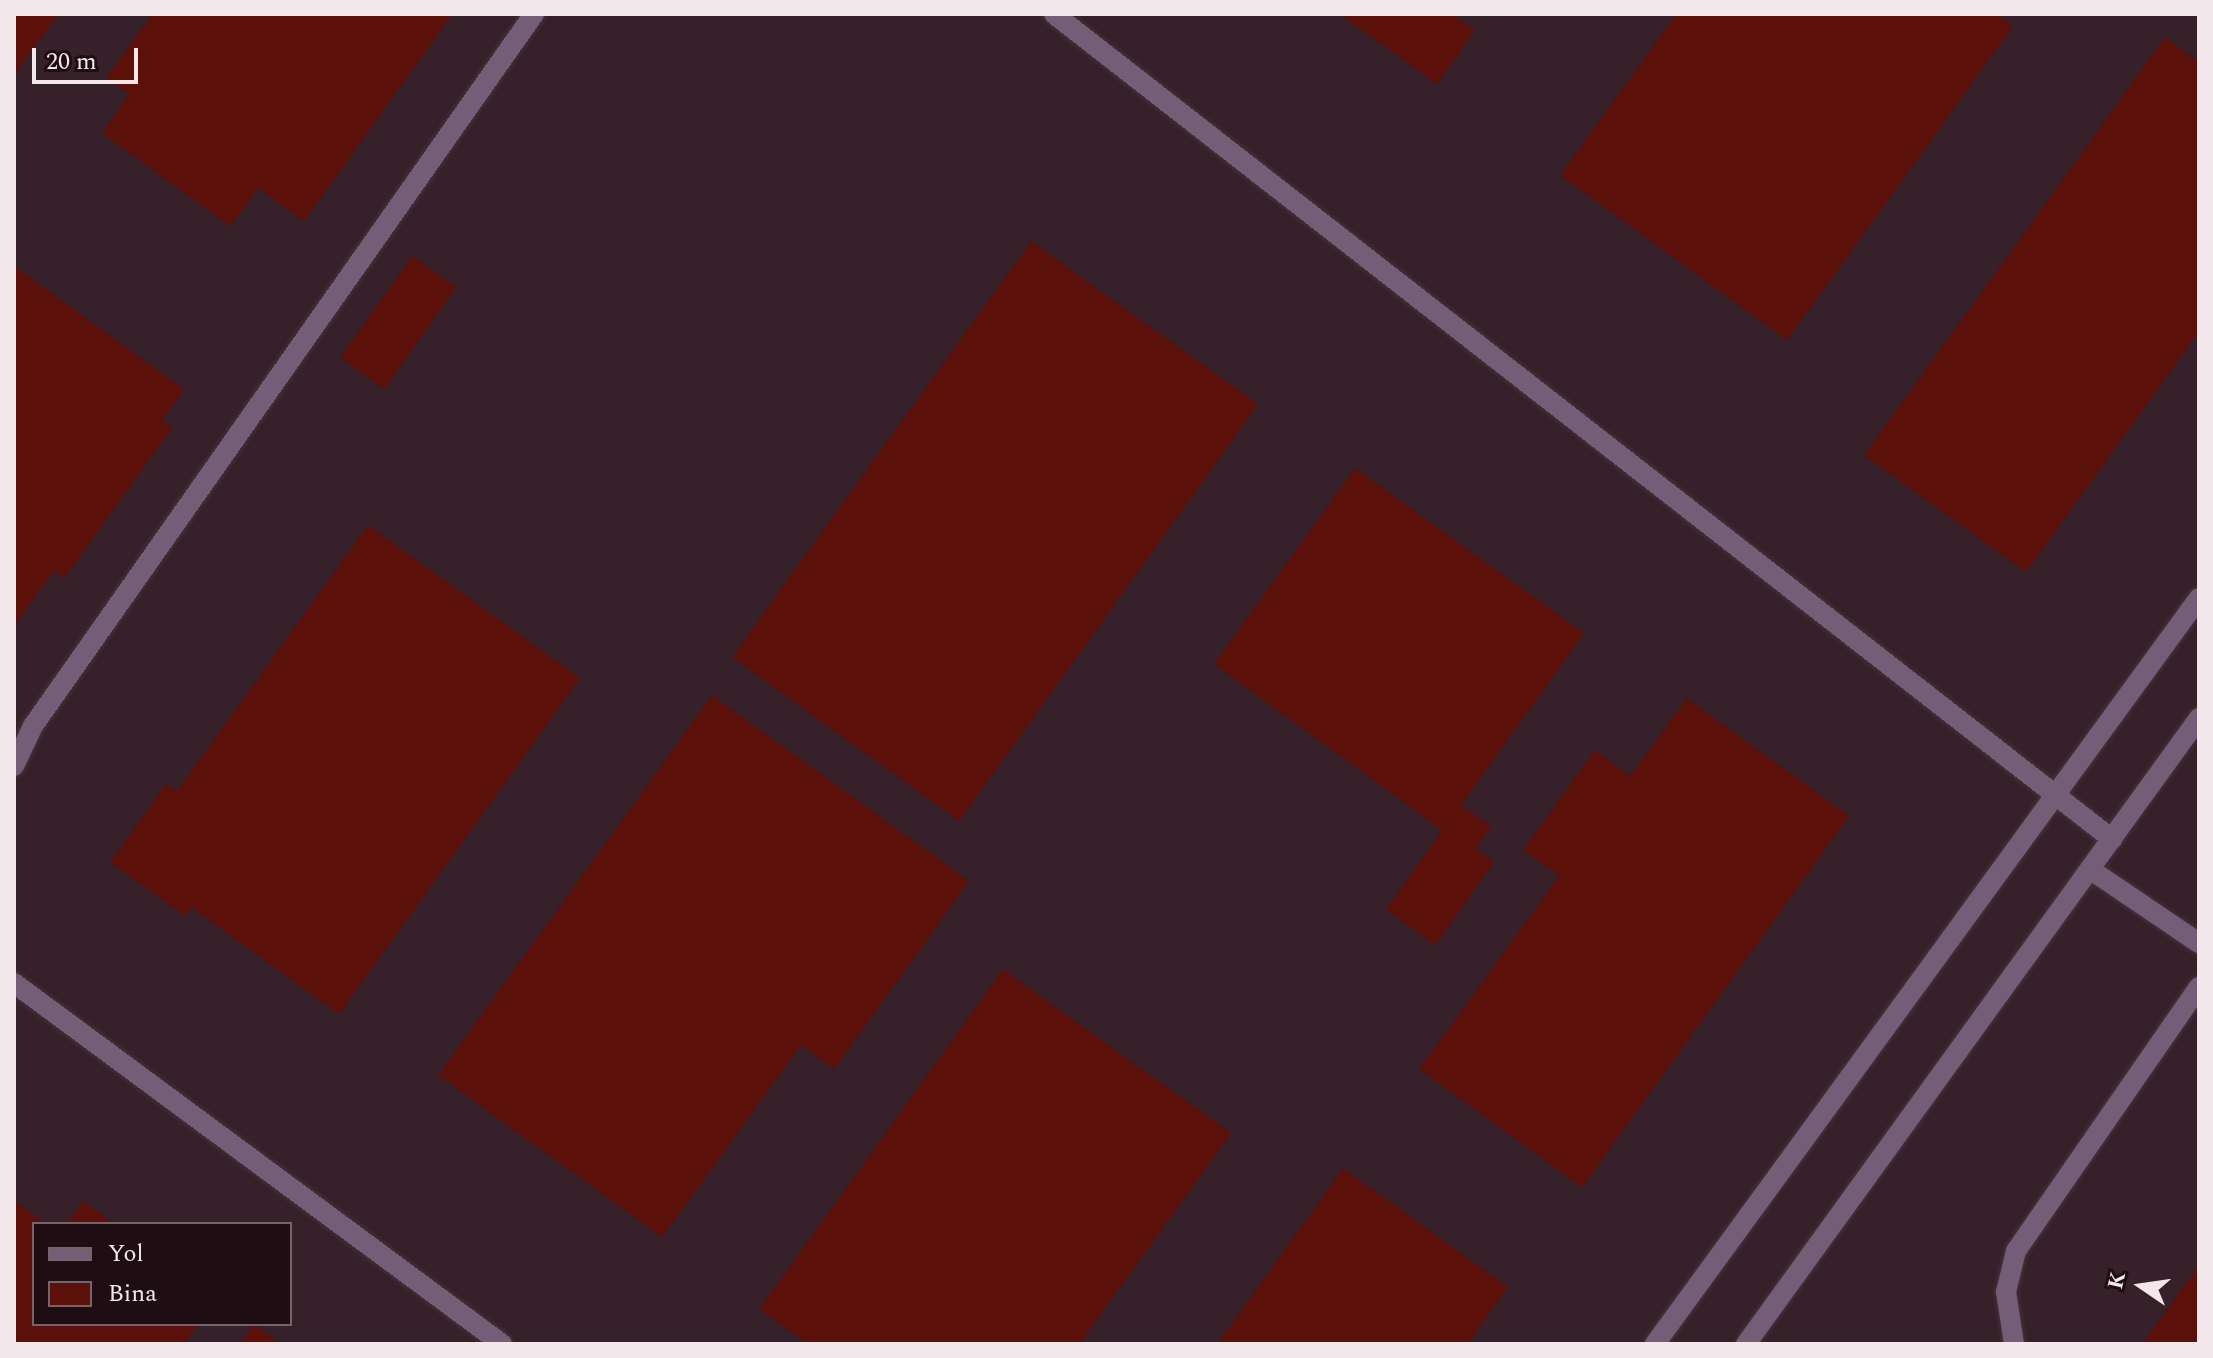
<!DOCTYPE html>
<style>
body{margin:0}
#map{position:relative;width:2213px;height:1358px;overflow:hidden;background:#28171e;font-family:Spectral,serif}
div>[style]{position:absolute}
.built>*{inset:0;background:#362029}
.building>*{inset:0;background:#5b100a}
.roads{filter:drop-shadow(0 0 2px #45343b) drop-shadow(0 0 2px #45343b)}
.minor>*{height:20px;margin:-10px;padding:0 10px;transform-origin:10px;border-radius:10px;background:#735d77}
span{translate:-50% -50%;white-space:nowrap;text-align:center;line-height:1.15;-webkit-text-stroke:7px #1e0e14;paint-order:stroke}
.frame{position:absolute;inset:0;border:16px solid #f4e7eb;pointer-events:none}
.legend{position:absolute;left:32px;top:1222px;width:260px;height:104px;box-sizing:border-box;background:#1e0e14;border:2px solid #74656a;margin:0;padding:10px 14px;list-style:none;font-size:24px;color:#f4e7eb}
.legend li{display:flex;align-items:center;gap:16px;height:40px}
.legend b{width:40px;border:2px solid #74656a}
.north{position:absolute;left:2101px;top:1246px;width:80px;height:80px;-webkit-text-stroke:6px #1e0e14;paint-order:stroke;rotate:283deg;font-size:22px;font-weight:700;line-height:32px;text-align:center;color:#f4e7eb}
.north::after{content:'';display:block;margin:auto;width:28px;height:36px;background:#f4e7eb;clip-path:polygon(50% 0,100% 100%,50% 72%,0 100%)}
.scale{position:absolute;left:32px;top:48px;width:106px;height:36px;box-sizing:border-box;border:4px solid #f4e7eb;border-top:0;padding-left:10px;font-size:24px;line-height:28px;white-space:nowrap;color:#f4e7eb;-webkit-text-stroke:6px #1e0e14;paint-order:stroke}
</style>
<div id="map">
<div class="built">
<i style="clip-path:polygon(evenodd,14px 14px,2199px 14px,2199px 1344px,14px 1344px,14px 14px,34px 1224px,290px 1224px,290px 1324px,34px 1324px,34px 1224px)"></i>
</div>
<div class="building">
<i style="clip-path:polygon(14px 14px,58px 14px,14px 75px)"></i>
<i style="clip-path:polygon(152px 14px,452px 14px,304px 221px,258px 188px,230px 226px,102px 133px,129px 94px,106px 78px)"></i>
<i style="clip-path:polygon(1340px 14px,1452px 14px,1475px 30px,1437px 84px)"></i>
<i style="clip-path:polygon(1676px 14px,1997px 14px,2013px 26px,1787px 340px,1560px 175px)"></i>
<i style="clip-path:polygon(2165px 37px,2199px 62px,2199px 331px,2026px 572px,1864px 455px)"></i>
<i style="clip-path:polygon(1031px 241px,1258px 404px,959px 821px,732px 657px)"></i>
<i style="clip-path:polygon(412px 256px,456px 287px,384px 389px,340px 357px)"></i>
<i style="clip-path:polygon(14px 266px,184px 389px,162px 420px,172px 428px,64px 578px,54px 570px,14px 626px)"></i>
<i style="clip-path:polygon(1355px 468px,1584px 633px,1461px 805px,1491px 826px,1476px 848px,1494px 862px,1435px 945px,1386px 909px,1442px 830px,1214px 664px)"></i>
<i style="clip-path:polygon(368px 525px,580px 678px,339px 1014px,191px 907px,185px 916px,110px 862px,166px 784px,177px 791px)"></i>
<i style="clip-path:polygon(712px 695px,969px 881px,834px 1069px,801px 1045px,662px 1237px,438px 1075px)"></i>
<i style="clip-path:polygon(1687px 698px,1849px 816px,1582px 1187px,1419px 1069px,1559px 876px,1523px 850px,1595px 750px,1630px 776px)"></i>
<i style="clip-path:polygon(1003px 969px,1231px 1133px,1079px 1344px,808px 1344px,759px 1309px)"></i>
<i style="clip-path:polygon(1343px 1168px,1508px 1287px,1467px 1344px,1217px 1344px)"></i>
<i style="clip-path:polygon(14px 1200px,46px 1224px,34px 1224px,34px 1324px,199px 1324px,184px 1344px,14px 1344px)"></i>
<i style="clip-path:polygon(83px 1201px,115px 1224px,66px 1224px)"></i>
<i style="clip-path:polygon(2199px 1265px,2199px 1344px,2142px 1344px)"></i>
<i style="clip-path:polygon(254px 1324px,281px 1344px,239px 1344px)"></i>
</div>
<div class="roads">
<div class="minor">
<i style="left:1054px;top:14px;width:1342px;rotate:37.95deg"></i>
<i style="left:14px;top:766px;width:44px;rotate:-64.6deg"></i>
<i style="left:33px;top:726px;width:871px;rotate:-54.87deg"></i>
<i style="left:2091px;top:870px;width:130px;rotate:34.1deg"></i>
<i style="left:14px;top:983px;width:607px;rotate:36.49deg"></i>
<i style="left:1655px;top:1344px;width:923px;rotate:-53.9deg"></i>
<i style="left:1746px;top:1344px;width:773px;rotate:-54.11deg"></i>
<i style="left:2014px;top:1344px;width:53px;rotate:-98.7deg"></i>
<i style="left:2006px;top:1292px;width:42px;rotate:-76.3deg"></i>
<i style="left:2016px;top:1251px;width:321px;rotate:-55.3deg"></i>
</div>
</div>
<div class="frame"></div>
<ul class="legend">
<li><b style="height:10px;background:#735d77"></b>Yol</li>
<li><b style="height:22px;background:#5b100a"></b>Bina</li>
</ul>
<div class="north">K</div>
<div class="scale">20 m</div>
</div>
